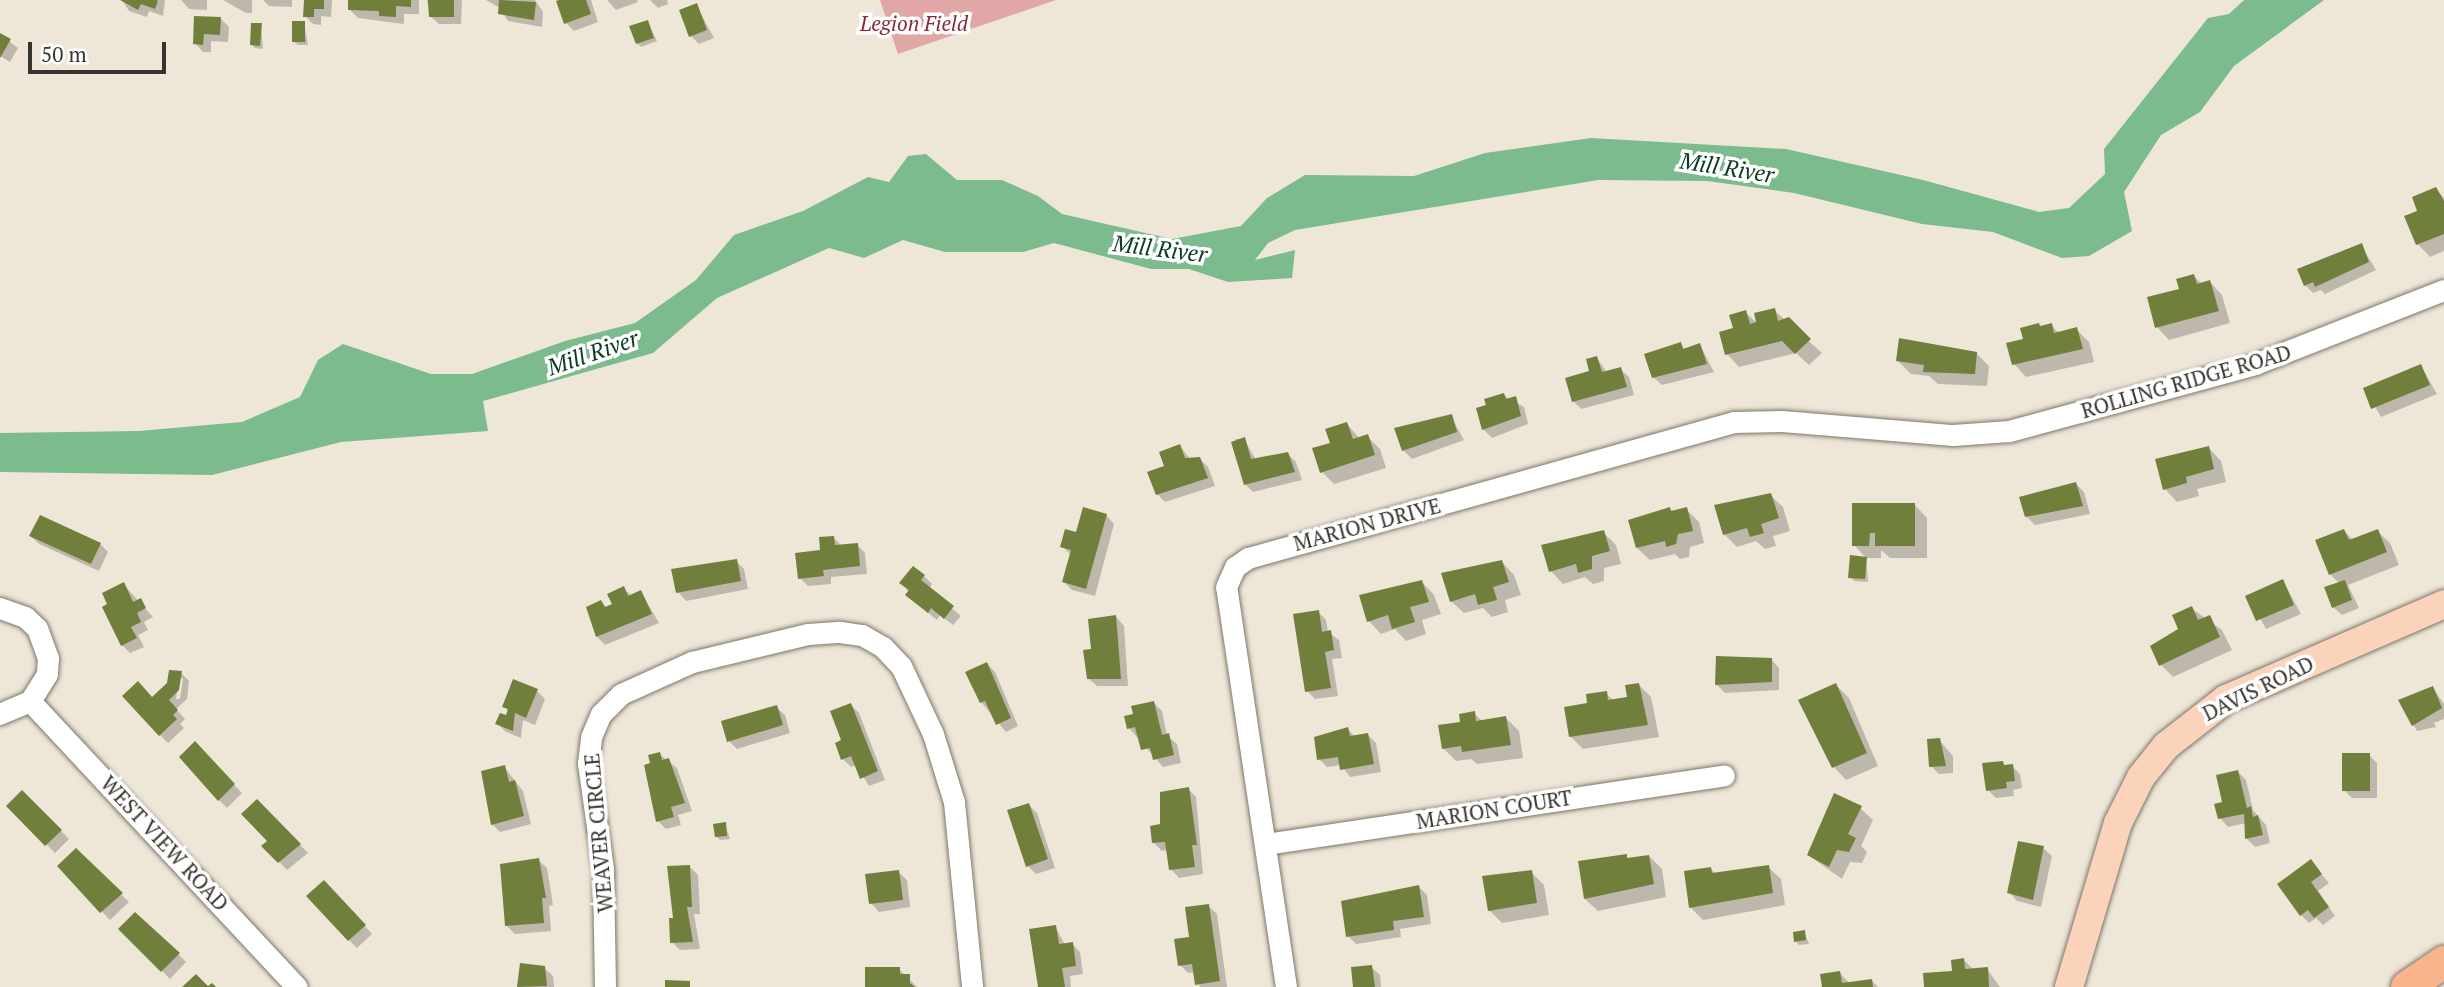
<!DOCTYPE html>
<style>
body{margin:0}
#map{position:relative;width:2444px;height:987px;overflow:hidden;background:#eee7d8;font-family:"PT Serif",serif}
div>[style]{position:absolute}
.green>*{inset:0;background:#e1a7a7}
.water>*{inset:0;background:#7bbb8d}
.shadow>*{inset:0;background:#0003}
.building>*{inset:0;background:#717f3c}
.roads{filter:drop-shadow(0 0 2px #7d776a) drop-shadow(0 0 2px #7d776a)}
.minor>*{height:21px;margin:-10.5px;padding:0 10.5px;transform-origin:10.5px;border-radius:10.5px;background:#fff}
.major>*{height:28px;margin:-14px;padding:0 14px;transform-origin:14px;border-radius:14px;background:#fbd3ba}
.highway>*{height:32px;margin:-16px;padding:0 16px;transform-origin:16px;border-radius:16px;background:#f8b58c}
span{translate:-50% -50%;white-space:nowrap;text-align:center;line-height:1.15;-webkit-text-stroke:7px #fff;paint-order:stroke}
.park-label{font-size:21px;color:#862c34;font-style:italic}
.street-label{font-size:21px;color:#36342e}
.water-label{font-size:23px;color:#0d3e21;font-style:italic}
.scale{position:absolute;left:28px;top:42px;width:138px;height:32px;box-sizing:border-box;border:4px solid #36342e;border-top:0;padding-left:9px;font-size:21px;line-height:24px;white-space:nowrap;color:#36342e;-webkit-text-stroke:5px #fff;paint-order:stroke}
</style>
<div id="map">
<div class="green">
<i style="clip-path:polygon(880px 0,1056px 0,898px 54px)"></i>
</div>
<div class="water">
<i style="clip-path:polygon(2244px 0,2324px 0,2234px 66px,2200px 112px,2161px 135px,2124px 192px,2132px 231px,2089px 256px,2062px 258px,1993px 232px,1922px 224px,1794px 193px,1707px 181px,1598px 180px,1295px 230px,1268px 243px,1255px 260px,1295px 250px,1292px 278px,1228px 282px,1189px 269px,1151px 269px,1054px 243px,1023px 252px,945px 252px,903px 240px,864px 258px,829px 248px,717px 298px,653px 353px,483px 401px,488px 431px,341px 442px,212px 475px,0 472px,0 433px,139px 431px,242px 422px,300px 397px,318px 360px,343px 344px,431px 374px,472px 374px,565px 341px,635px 323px,696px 280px,734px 235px,803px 211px,868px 177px,889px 182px,908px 156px,926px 154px,957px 180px,1002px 180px,1038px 196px,1062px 214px,1172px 239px,1241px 226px,1267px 198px,1305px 175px,1414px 176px,1485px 153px,1591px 138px,1786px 149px,1923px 180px,2039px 212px,2069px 208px,2105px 174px,2104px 149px,2208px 18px,2229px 14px)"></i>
</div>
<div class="shadow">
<i style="clip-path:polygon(122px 0,165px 0,163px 16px,149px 11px,147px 17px,129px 11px)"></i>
<i style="clip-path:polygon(181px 0,207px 0,207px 10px,189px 9px)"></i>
<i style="clip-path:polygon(223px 0,252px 0,252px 13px,246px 13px)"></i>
<i style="clip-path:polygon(263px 0,292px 0,292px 7px,269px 6px)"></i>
<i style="clip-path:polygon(306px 0,332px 0,331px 17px,321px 16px,321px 25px,313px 24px,305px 16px)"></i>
<i style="clip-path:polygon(350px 0,419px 0,419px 14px,404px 14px,404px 24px,358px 18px,350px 10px)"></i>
<i style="clip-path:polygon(427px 0,462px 0,461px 24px,439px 24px,430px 16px)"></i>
<i style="clip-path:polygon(486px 0,535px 0,543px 12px,542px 27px,508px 21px,500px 8px)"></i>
<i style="clip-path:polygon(564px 0,591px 0,598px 22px,574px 31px,566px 23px)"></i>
<i style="clip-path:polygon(607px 0,637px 0,638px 2px,616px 10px)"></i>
<i style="clip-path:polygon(650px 0,667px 0,668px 4px,658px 8px)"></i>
<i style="clip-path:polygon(696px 5px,714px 38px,699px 44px,691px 36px)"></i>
<i style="clip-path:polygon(196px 18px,221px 19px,229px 27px,228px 42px,211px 41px,211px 52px,203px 52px,195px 43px)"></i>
<i style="clip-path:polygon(647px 22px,657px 41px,641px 47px,637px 43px)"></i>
<i style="clip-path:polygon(304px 23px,308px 45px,298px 45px,294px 42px)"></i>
<i style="clip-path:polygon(261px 25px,263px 49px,255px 48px,252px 45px)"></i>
<i style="clip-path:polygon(0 34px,18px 48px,10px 62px,0 56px)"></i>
<i style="clip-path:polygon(2436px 189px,2444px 198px,2444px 251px,2430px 257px,2418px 244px,2420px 212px)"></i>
<i style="clip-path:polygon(2361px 245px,2376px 270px,2325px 294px,2321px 290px,2313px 293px,2305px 285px)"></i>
<i style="clip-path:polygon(2194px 276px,2202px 284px,2210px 282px,2222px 295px,2230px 323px,2169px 340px,2157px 327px)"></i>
<i style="clip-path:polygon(1774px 310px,1822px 353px,1809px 365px,1796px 353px,1739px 367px,1727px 354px,1745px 312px,1759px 325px)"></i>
<i style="clip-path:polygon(2051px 325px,2060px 334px,2076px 329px,2089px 342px,2094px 362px,2026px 377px,2014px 364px,2025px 340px)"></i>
<i style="clip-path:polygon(1901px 340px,1976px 353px,1989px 366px,1987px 386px,1938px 384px,1929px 376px,1911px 374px,1898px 361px)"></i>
<i style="clip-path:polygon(1680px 344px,1686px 350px,1700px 345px,1714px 372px,1662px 385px,1653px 377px)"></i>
<i style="clip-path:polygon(1597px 358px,1607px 373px,1620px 369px,1629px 377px,1634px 395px,1581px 409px,1573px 401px)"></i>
<i style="clip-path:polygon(2421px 366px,2437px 394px,2381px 417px,2365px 389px)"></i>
<i style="clip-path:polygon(1503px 395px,1524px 407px,1528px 424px,1492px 438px,1484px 430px,1478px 409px)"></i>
<i style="clip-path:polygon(1451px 416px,1464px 440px,1412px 459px,1403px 450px)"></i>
<i style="clip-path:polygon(1347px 424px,1360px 439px,1367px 436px,1380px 449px,1386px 468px,1334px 484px,1322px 472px,1332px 444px)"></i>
<i style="clip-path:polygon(1235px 439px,1244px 439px,1256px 460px,1288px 454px,1296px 462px,1302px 480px,1253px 492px,1245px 484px)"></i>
<i style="clip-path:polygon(1180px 446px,1190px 459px,1200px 459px,1208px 467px,1215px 486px,1165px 502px,1157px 494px)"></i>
<i style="clip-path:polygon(2209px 448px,2221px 461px,2226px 482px,2197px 489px,2199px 496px,2177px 502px,2165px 489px)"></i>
<i style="clip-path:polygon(2076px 484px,2084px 492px,2090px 514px,2035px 525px,2026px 516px)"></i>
<i style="clip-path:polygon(1770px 495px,1783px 507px,1790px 531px,1773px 536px,1776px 546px,1765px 549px,1756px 541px,1737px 547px,1724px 534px)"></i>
<i style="clip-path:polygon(1854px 505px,1915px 505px,1927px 518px,1927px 558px,1890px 558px,1881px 550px,1881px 558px,1866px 558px,1854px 545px)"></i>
<i style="clip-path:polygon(1670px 509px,1674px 513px,1686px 509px,1699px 522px,1704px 543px,1690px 547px,1689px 557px,1680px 559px,1675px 554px,1650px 560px,1637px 548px)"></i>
<i style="clip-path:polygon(1106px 515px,1114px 524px,1095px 596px,1072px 590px,1064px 582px,1071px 555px,1062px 546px)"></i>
<i style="clip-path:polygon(2344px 531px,2353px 540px,2377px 531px,2390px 543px,2399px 565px,2348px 585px,2359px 608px,2342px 615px,2333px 607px,2340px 584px,2330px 574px)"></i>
<i style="clip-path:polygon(1603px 532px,1616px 545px,1621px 564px,1604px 568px,1604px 581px,1593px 584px,1585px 577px,1563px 584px,1551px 571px)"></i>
<i style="clip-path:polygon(31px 536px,100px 544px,108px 552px,99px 571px,39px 544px)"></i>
<i style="clip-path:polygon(833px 537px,842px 546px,857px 545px,865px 553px,867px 574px,831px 577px,831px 584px,808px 586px,800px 578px)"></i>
<i style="clip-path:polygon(1866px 558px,1868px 582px,1854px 581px,1850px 577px)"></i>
<i style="clip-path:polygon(736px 561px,744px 569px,748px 589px,686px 601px,678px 592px)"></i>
<i style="clip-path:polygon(1502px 562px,1514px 575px,1521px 595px,1505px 600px,1508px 612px,1492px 617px,1483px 608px,1464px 613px,1451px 601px)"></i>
<i style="clip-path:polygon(924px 576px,932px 584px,929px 589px,961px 616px,953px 625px,940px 615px,937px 620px,916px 603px,902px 583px)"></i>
<i style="clip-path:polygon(2283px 581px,2301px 614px,2266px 629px,2248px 597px)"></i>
<i style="clip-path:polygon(1422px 582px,1434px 595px,1441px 614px,1422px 620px,1426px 634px,1406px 641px,1395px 629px,1381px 634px,1369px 621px,1361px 597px)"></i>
<i style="clip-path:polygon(123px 584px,153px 617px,144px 622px,148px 630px,138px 635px,144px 647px,130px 653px,122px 645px)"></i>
<i style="clip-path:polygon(623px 588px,632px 596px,641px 592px,659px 623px,605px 645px,597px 637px,588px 608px,601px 602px,607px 608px,614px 605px)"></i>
<i style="clip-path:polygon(2191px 608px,2222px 630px,2232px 650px,2173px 677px,2161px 665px)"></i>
<i style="clip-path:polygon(1318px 612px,1326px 620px,1328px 632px,1339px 640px,1342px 658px,1332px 659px,1338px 696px,1315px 699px,1307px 691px)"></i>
<i style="clip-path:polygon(1116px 617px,1124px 626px,1128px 686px,1097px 686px,1088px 678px,1093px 650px)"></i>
<i style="clip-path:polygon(1771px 659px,1779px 668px,1779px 690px,1725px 693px,1717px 685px)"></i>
<i style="clip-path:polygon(987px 664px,995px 672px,1018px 726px,1006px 732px,981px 702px)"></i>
<i style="clip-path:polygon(evenodd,181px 673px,189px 681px,187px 699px,176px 709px,185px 719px,180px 724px,184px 728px,168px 743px,160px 735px,153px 699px,181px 673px,179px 678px,183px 678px,180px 699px,176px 699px,179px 678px)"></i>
<i style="clip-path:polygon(1638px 684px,1651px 697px,1659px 737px,1583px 749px,1570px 736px,1589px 705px,1606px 693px,1614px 701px,1629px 698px)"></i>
<i style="clip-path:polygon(1836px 685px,1849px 698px,1878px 766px,1846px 780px,1834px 767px)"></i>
<i style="clip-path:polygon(2433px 688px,2444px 704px,2444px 719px,2434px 723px,2436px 727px,2417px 731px,2400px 701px)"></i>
<i style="clip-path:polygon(537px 691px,545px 699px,535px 725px,523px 720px,521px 738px,506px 732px,498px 724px,509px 712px,504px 706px)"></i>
<i style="clip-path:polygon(1154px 703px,1162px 711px,1167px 736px,1177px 744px,1181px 763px,1163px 767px,1129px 728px)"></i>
<i style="clip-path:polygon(851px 705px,859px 713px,885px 780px,869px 786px,856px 765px,851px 767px,843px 759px)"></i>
<i style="clip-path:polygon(776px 707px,785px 715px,790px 733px,737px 749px,729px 741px)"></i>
<i style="clip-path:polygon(1474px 713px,1482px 721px,1506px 718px,1519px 731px,1523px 758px,1477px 764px,1471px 759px,1456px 761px,1443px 748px)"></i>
<i style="clip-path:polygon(1348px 729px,1355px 737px,1368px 735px,1376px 743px,1381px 772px,1350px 777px,1341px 765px,1327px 767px,1319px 759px)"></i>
<i style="clip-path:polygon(1939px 740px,1953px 756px,1953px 773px,1939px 774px,1931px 766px)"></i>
<i style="clip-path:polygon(194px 744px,242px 793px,227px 808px,219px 800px)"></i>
<i style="clip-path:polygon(659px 754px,677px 768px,692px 811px,678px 815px,681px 825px,666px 829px,658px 821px,653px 765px)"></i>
<i style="clip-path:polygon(2369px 755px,2377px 763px,2377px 798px,2352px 798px,2344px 790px)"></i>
<i style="clip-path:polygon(2012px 766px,2020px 774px,2022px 788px,2013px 790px,2014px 796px,1996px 798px,1988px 790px)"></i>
<i style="clip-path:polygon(504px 767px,523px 791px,531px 824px,500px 832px,492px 824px)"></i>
<i style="clip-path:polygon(2238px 772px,2246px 780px,2253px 810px,2266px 825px,2270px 843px,2255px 847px,2247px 839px,2246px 823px,2228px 827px,2220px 818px)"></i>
<i style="clip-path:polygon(1188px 789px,1196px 797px,1203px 874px,1179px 878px,1171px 869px,1168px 850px,1162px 851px,1154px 843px)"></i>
<i style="clip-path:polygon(22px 792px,69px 839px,55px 853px,8px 806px)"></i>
<i style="clip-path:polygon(257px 801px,308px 853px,287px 870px,264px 846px,269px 841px)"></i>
<i style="clip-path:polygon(1029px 805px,1037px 813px,1055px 868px,1036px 874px,1028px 866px)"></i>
<i style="clip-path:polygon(1860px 808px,1873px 820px,1861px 846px,1867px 852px,1862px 863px,1850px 862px,1842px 879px,1808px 855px)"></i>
<i style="clip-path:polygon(725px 824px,730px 839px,720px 840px,716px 836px)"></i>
<i style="clip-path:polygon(2043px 848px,2052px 856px,2041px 907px,2017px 901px,2009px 892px)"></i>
<i style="clip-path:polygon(76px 851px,129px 902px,110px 920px,59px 867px)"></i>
<i style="clip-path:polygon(1649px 856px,1662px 869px,1666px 897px,1598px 911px,1585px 899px)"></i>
<i style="clip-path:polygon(538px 860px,547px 868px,553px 905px,549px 906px,551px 931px,515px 934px,507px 926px)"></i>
<i style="clip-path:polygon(2311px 862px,2329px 883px,2318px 891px,2335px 916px,2323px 925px,2316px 918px,2309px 923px,2301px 915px)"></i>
<i style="clip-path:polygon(690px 867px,698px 875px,700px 914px,694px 914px,700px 949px,680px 950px,672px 942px)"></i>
<i style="clip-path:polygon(1768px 867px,1781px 879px,1785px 905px,1703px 920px,1691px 908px,1711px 869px,1716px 874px)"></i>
<i style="clip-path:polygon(898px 872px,907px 880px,910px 907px,879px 912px,871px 903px)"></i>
<i style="clip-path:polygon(1531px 872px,1544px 885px,1549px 915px,1502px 923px,1489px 910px)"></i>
<i style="clip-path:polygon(1419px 887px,1427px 895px,1431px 924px,1400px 929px,1401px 937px,1356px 944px,1348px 936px)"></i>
<i style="clip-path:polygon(332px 890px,372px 934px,357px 948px,349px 940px)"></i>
<i style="clip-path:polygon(1208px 906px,1217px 914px,1227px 987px,1200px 987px,1195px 972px,1188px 973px,1180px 965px)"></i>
<i style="clip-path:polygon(1055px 926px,1065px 945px,1072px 944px,1080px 952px,1083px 974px,1070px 976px,1071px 987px,1039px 987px)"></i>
<i style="clip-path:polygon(121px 929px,178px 954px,186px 962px,170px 979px)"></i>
<i style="clip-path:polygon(1804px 932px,1809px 944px,1799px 945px,1796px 941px)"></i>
<i style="clip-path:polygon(1964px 960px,1974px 970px,1987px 969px,2000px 987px,1926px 987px,1954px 972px)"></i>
<i style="clip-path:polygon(521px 965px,544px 968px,553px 976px,554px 987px,519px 987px)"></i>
<i style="clip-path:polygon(1371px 967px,1380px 975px,1381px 987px,1357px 987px)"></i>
<i style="clip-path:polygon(899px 969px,917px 987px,867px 987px)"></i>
<i style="clip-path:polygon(1840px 973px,1850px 984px,1872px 981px,1878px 987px,1823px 987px)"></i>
</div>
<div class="building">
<i style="clip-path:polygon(120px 0,156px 0,158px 1px,155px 9px,141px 4px,138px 10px)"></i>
<i style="clip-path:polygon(304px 0,324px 0,324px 9px,314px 9px,314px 17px,303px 17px)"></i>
<i style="clip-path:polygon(348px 0,411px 0,411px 7px,396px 6px,396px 17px,379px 16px,379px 11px,348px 10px)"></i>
<i style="clip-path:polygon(428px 0,454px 0,454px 17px,429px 17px)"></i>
<i style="clip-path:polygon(499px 0,536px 2px,534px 20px,498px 14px)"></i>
<i style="clip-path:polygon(559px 0,586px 0,591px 14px,564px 24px,556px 1px)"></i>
<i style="clip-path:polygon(697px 3px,707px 30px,689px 37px,679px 10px)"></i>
<i style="clip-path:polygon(194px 16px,221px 17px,220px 35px,204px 34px,203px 45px,193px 44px)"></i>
<i style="clip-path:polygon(648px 20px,654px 38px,636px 44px,629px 26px)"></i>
<i style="clip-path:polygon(292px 21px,305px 21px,305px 42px,292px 42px)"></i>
<i style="clip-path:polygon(251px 23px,262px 23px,260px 46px,250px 45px)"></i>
<i style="clip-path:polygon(0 33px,11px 39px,0 58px)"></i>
<i style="clip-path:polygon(2436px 187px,2444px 201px,2444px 234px,2416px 245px,2404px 216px,2417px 211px,2412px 197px)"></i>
<i style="clip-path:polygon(2362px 243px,2369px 262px,2315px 287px,2313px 282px,2304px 286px,2297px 269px)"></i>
<i style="clip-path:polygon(2194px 274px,2197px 284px,2210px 280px,2219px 311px,2155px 328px,2147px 297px,2179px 289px,2176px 279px)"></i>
<i style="clip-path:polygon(1775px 308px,1778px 321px,1789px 317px,1811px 339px,1795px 354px,1782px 341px,1725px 355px,1719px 332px,1733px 328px,1729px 315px,1746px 310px,1750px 324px,1756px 322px,1754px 313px)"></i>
<i style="clip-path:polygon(2039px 323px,2040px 326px,2052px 323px,2054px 333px,2077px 327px,2083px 349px,2012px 365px,2006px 343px,2023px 339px,2020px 328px)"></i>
<i style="clip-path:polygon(1899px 338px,1977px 352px,1975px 374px,1923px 372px,1924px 365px,1896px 361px)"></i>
<i style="clip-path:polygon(1681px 342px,1683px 349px,1700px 343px,1707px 364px,1652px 378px,1644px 354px)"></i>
<i style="clip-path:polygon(1597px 356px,1602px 372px,1621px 367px,1627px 387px,1572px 402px,1565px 378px,1589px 371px,1586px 359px)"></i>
<i style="clip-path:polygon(2421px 364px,2430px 385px,2371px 409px,2363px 388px)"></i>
<i style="clip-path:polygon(1504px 393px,1506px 399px,1516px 396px,1521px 416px,1482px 430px,1476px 408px,1486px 405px,1484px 399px)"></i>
<i style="clip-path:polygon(1452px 414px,1457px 432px,1402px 451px,1394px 428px)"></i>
<i style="clip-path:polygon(1347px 422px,1353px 439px,1368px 434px,1375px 455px,1320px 473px,1312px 448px,1330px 443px,1325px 429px)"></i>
<i style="clip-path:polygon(1245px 437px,1251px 459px,1288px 452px,1295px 472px,1244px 485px,1231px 442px)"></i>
<i style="clip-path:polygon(1180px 444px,1185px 458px,1200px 457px,1208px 478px,1156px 495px,1147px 472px,1164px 466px,1159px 452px)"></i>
<i style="clip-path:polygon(2209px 446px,2214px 469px,2186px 477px,2187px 483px,2163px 490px,2155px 459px)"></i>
<i style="clip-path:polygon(2076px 482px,2083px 506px,2025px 517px,2019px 497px)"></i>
<i style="clip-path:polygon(1771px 493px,1779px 518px,1761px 524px,1764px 533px,1750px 537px,1747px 528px,1723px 535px,1714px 505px)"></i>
<i style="clip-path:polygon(1852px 503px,1915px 503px,1915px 546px,1875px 546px,1875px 533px,1870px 533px,1869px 546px,1852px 546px)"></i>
<i style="clip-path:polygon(1083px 507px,1107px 514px,1086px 589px,1062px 582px,1071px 550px,1060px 547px,1065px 529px,1076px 532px)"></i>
<i style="clip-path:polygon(1670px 507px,1671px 511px,1687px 507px,1693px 531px,1678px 534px,1676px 544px,1666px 547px,1665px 541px,1636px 548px,1628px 520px)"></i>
<i style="clip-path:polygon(40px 515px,101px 543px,91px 564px,29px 536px)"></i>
<i style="clip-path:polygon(2344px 529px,2349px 540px,2378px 529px,2387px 552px,2329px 575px,2315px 540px)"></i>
<i style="clip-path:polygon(1604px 530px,1610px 551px,1592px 556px,1592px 569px,1578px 573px,1576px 564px,1549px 572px,1541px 545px)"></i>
<i style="clip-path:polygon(834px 536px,835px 545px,858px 543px,860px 566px,823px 570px,824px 576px,798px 579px,795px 553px,820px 550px,819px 537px)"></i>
<i style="clip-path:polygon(1850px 555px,1867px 557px,1865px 579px,1848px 578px)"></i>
<i style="clip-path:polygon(737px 559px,741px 581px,676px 593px,671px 569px)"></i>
<i style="clip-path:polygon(1502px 560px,1509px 582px,1493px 587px,1497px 600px,1478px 605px,1475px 594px,1450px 602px,1441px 573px)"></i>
<i style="clip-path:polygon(913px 566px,925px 575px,921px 580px,954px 606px,944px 619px,931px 608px,928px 613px,905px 595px,909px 590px,899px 583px)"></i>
<i style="clip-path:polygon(2283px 579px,2294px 605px,2256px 621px,2245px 596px)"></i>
<i style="clip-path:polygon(1422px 580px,1429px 602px,1410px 607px,1415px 622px,1392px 629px,1388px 615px,1367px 622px,1359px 595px)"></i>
<i style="clip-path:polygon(2345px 580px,2352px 600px,2332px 608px,2324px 587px)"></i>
<i style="clip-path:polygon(124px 582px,133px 602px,141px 598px,146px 608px,137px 613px,141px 622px,131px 627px,137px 638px,121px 646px,102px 607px,107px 604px,102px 593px)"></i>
<i style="clip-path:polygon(624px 586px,628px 596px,641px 590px,652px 614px,596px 637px,586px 607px,601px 600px,605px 607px,612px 604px,607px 594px)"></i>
<i style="clip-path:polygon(2192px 606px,2198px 620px,2210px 615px,2220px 637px,2159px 666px,2150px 646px,2178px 629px,2172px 615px)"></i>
<i style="clip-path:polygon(1319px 610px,1322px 632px,1331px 630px,1334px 650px,1325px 652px,1331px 688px,1305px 692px,1293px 614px)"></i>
<i style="clip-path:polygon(1116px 615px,1121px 679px,1087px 679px,1083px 650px,1091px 649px,1088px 619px)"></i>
<i style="clip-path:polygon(1716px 656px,1772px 658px,1772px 682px,1715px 685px)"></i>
<i style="clip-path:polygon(987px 662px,1011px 718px,996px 725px,985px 701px,980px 703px,965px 672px)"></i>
<i style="clip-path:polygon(169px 670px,182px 671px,179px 690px,169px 700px,178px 710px,173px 715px,177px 719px,159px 736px,122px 696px,138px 681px,152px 697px,167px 683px)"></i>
<i style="clip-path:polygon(513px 679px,538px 689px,526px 718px,515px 713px,513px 731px,495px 724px,500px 713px,506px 715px,508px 709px,502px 707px)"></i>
<i style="clip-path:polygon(1639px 683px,1648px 725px,1569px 737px,1564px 707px,1587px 703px,1586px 694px,1607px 691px,1608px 700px,1627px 697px,1625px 685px)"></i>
<i style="clip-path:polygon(1836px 683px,1867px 753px,1832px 768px,1798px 700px)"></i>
<i style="clip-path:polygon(2433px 686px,2442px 708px,2412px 726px,2398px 700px)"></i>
<i style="clip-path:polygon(1154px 701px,1162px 735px,1169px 733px,1174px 755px,1153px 760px,1150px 748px,1141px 750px,1135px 727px,1127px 729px,1124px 716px,1133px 714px,1131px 706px)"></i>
<i style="clip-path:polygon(851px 703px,878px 771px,860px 779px,851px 756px,841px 760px,835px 743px,841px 740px,830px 711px)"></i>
<i style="clip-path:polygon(777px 705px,783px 725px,727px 742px,721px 721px)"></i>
<i style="clip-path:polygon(1475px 711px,1476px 721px,1506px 716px,1511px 745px,1462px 752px,1461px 746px,1442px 749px,1438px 725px,1460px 722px,1459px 714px)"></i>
<i style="clip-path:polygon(1348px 727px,1350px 736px,1368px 733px,1374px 764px,1340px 770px,1338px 757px,1317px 760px,1314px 737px)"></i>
<i style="clip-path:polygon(1940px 738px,1946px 766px,1929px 767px,1927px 739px)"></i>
<i style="clip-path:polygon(195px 741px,235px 784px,218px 801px,179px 757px)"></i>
<i style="clip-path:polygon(660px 752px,662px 760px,669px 758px,685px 803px,671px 807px,674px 817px,656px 822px,644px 765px,650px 763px,648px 755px)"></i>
<i style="clip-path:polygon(2342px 753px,2370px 753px,2370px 791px,2342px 791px)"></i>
<i style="clip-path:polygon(2003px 761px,2004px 765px,2013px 764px,2015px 781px,2006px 782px,2007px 788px,1986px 791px,1982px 763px)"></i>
<i style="clip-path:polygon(505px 765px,509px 782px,515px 780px,524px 816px,491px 825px,481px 771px)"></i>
<i style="clip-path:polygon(2238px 770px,2247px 808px,2251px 806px,2253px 817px,2258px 815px,2263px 835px,2245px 839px,2244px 814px,2218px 819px,2214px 804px,2222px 802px,2216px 775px)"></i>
<i style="clip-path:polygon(1189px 787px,1197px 845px,1192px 845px,1195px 867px,1169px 870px,1165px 842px,1152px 843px,1150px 826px,1160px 824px,1160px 792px)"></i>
<i style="clip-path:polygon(22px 790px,62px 830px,45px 846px,6px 806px)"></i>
<i style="clip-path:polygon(1834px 793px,1862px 806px,1848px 834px,1856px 838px,1849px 852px,1837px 850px,1829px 867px,1807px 855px)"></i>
<i style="clip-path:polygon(257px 799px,301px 844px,278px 863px,261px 846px,267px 841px,241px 814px)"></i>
<i style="clip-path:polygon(1029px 803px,1048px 859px,1026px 867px,1007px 810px)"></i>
<i style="clip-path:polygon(726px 822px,727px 836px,715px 837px,713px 824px)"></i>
<i style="clip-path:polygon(2018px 841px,2044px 846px,2033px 900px,2007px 893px)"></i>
<i style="clip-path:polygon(76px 848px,123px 893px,100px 913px,57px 866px)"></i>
<i style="clip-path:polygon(1627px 854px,1627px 858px,1649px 855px,1654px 884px,1584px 899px,1578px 861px)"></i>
<i style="clip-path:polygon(539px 858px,546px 898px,542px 898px,544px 923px,505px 926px,500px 864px)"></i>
<i style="clip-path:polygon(2311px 859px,2322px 874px,2311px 882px,2329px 907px,2314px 918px,2308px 910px,2300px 916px,2277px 884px)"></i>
<i style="clip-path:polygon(690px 865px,692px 907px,687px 907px,693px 942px,670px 943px,669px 918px,673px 918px,667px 866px)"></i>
<i style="clip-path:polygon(1769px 865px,1773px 893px,1689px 908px,1684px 871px,1711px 867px,1712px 873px)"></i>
<i style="clip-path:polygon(899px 870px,903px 900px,869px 904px,865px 874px)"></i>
<i style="clip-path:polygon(1532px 870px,1537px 903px,1488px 911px,1482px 876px)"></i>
<i style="clip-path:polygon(324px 880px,366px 925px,348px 941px,306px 896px)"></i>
<i style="clip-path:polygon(1419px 885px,1424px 917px,1393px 921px,1394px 930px,1346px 937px,1341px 901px)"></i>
<i style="clip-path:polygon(1209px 904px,1220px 981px,1195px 985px,1192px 964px,1178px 966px,1174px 939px,1189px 937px,1185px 907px)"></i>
<i style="clip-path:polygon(135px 912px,180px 953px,161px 972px,118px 929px)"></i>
<i style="clip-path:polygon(1056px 925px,1059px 944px,1073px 942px,1076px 966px,1062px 968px,1065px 987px,1038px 987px,1029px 929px)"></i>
<i style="clip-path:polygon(1805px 930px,1806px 940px,1794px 942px,1793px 932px)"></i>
<i style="clip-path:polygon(1964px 958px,1965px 969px,1988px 967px,1989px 987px,1924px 987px,1923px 973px,1952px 971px,1951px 960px)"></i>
<i style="clip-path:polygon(520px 963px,545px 966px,547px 986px,517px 987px)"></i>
<i style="clip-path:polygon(1372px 965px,1375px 987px,1353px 987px,1351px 967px)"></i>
<i style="clip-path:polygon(865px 967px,900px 967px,900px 974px,910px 974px,910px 983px,915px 987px,865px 987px)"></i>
<i style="clip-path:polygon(1840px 971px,1842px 983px,1872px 979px,1873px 987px,1822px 987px,1820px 974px)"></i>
<i style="clip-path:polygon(196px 974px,208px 986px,212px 983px,216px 987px,182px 987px)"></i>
<i style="clip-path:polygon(665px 980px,690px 981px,690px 987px,665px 987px)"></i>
</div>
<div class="roads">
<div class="minor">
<i style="left:0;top:608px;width:27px;rotate:20deg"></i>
<i style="left:25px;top:617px;width:16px;rotate:43deg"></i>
<i style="left:37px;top:628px;width:32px;rotate:70deg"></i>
<i style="left:48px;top:658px;width:16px;rotate:94deg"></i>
<i style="left:47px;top:674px;width:32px;rotate:122deg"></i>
<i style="left:30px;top:701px;width:33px;rotate:157deg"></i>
<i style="left:30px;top:701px;width:391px;rotate:47deg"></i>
<i style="left:1265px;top:844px;width:464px;rotate:-8.5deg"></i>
<i style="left:605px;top:987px;width:118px;rotate:-91deg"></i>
<i style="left:603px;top:869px;width:107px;rotate:-98.1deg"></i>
<i style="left:588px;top:763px;width:26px;rotate:-83deg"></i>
<i style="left:591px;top:737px;width:25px;rotate:-67deg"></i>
<i style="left:601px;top:714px;width:28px;rotate:-45deg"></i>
<i style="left:621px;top:694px;width:78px;rotate:-24.3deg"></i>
<i style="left:692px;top:662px;width:119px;rotate:-13.6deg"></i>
<i style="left:808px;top:634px;width:32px;rotate:-4deg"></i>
<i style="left:840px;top:632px;width:22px;rotate:8deg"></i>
<i style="left:862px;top:635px;width:24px;rotate:30deg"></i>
<i style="left:883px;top:647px;width:26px;rotate:47deg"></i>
<i style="left:901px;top:666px;width:75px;rotate:64.8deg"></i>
<i style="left:933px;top:734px;width:71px;rotate:72.8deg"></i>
<i style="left:954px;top:802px;width:186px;rotate:84.4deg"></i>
<i style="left:1286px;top:987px;width:404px;rotate:-98.5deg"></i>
<i style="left:1226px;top:587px;width:22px;rotate:-66deg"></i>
<i style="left:1235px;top:567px;width:16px;rotate:-35deg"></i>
<i style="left:1248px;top:558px;width:505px;rotate:-15.63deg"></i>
<i style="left:1734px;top:422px;width:48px;rotate:-1.2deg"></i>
<i style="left:1782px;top:421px;width:172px;rotate:4.7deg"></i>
<i style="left:1953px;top:435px;width:56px;rotate:-4.1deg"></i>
<i style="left:2009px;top:431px;width:255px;rotate:-15.2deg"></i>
<i style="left:2255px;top:364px;width:203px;rotate:-21.4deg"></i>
</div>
<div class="major">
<i style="left:2069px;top:987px;width:171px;rotate:-73.4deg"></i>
<i style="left:2118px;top:823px;width:51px;rotate:-63.4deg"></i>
<i style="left:2141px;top:777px;width:40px;rotate:-51deg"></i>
<i style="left:2166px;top:746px;width:76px;rotate:-38.1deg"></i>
<i style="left:2226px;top:699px;width:238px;rotate:-23.5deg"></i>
</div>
<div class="highway">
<i style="left:2407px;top:987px;width:45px;rotate:-34deg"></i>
</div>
</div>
<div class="park-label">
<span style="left:914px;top:23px">Legion Field</span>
</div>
<div class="street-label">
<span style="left:2186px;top:381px;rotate:-16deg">ROLLING RIDGE ROAD</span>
<span style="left:1367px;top:524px;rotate:-15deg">MARION DRIVE</span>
<span style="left:2258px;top:688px;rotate:-26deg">DAVIS ROAD</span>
<span style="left:1494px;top:809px;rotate:-9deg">MARION COURT</span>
<span style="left:598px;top:833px;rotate:-95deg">WEAVER CIRCLE</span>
<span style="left:165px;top:843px;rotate:47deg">WEST VIEW ROAD</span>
</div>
<div class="water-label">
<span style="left:1727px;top:168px;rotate:9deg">Mill River</span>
<span style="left:1160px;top:249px;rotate:7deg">Mill River</span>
<span style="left:593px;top:353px;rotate:-19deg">Mill River</span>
</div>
<div class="scale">50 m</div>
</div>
